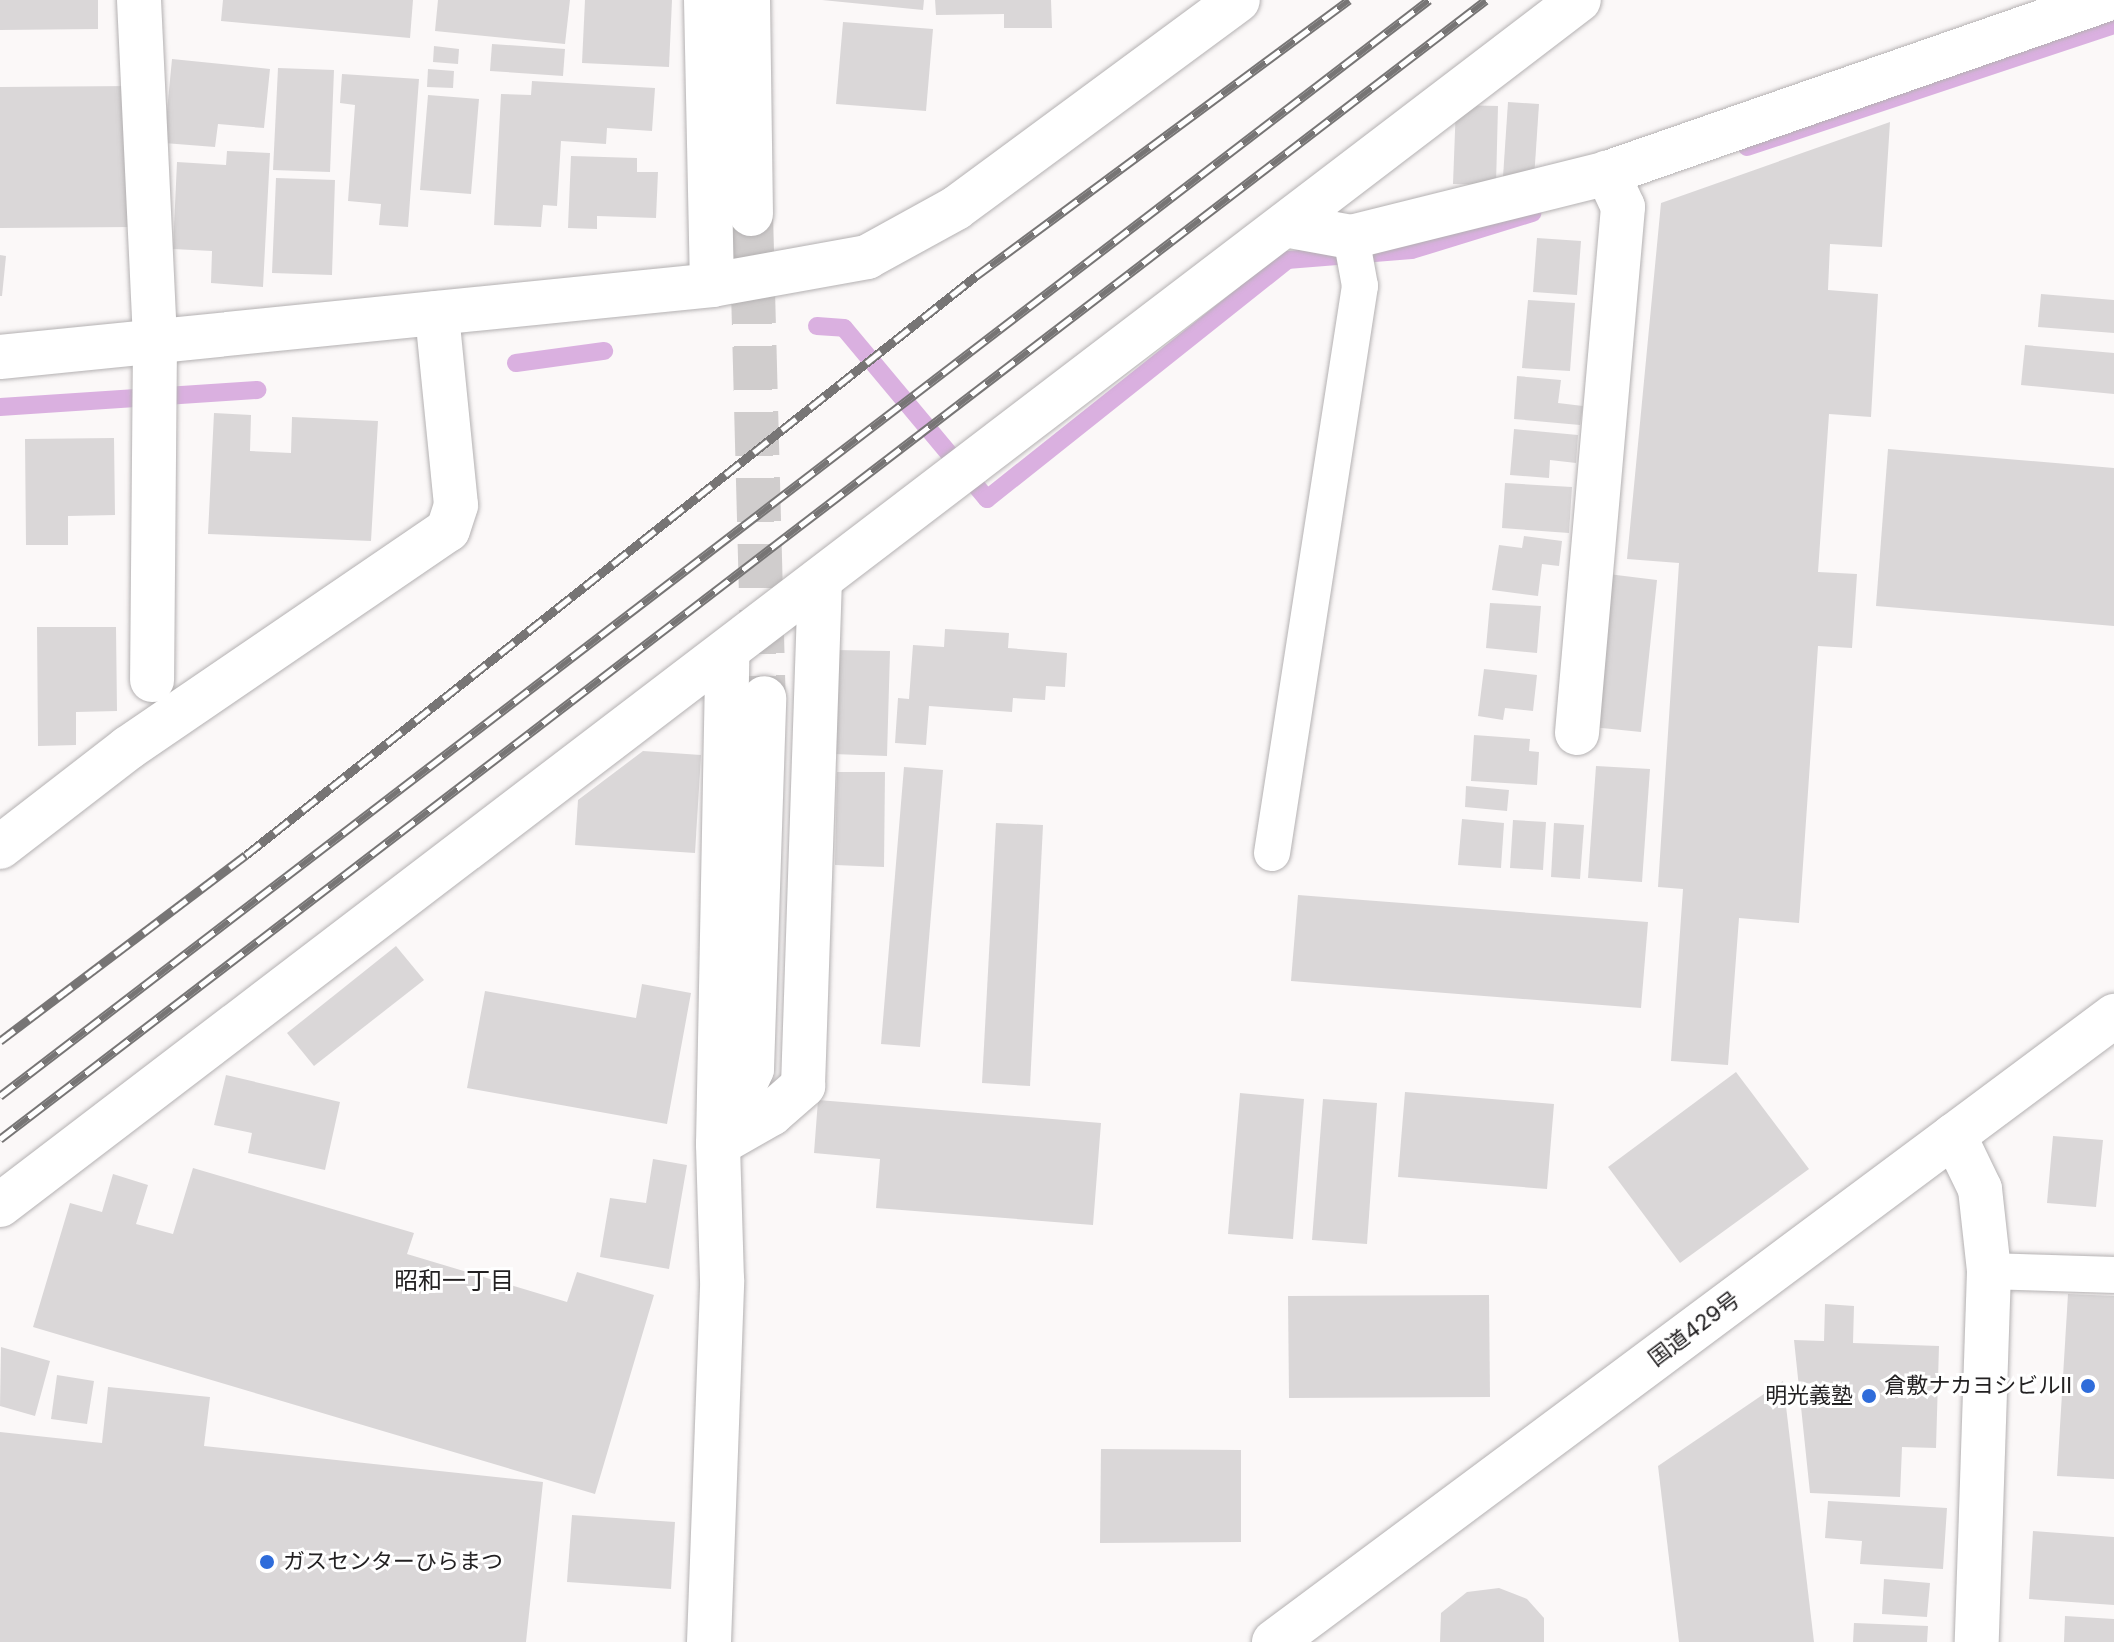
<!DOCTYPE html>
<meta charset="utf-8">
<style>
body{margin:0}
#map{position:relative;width:2114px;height:1642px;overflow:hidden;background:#fbf8f8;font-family:Inter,"Noto Sans JP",sans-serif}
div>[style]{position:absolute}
.stream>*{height:18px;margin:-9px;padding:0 9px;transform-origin:9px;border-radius:9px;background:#dab0e0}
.building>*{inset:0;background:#dad7d8}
.minor-tunnel>*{height:44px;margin-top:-22px;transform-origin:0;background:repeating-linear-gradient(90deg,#d0cdcd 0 44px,transparent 0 66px)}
.roads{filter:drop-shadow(0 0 2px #b4b1b2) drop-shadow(0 0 2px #b4b1b2)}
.service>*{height:36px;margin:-18px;padding:0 18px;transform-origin:18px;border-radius:18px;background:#fff}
.minor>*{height:44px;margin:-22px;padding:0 22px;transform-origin:22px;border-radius:22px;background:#fff}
.tertiary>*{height:44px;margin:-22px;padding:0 22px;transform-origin:22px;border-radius:22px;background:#fff}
.trunk>*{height:44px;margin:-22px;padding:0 22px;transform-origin:22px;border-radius:22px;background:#fff}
.rail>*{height:9px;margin-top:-4.5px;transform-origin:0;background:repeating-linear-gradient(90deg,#fff 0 18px,#777575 0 36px);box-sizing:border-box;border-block:2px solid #777575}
.dots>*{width:22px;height:22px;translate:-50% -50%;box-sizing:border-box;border:4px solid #fff;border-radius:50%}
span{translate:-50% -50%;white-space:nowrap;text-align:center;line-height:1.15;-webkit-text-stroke:6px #fff;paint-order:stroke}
.street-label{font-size:22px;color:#232122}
.poi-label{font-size:22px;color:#232122}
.right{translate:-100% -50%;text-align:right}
.left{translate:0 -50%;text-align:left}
.neighbourhood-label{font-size:24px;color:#232122}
</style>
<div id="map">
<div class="stream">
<i style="left:1747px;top:147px;width:387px;rotate:-18.4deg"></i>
<i style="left:817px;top:326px;width:27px;rotate:4deg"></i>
<i style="left:844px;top:328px;width:223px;rotate:50.1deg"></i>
<i style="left:987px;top:499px;width:384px;rotate:-38.5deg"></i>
<i style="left:1287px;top:260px;width:125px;rotate:-4.6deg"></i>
<i style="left:1412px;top:250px;width:126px;rotate:-17.1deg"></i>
<i style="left:516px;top:363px;width:89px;rotate:-7.8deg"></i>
<i style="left:0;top:407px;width:258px;rotate:-3.8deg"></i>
</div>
<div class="building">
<i style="clip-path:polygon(0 0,98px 0,98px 29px,0 30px)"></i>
<i style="clip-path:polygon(223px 0,413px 0,410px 38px,221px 21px)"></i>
<i style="clip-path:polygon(438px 0,570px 0,565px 44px,435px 31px)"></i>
<i style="clip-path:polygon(585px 0,672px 0,669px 67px,582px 63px)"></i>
<i style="clip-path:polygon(822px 0,924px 0,923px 10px)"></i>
<i style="clip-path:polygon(935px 0,1051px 0,1052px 28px,1004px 28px,1004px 14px,936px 15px)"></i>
<i style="clip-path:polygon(843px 22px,933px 29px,926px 111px,836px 104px)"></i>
<i style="clip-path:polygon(492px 44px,565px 49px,563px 76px,490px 71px)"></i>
<i style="clip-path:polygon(434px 46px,459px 49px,458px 64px,433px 62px)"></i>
<i style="clip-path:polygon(172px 59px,270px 69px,264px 128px,218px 124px,215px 147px,164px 143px)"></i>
<i style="clip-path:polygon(278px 68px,334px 70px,330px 172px,273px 170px)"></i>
<i style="clip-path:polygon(428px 69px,454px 71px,453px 88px,427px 87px)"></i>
<i style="clip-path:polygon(342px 74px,419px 79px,408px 227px,379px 225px,381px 204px,348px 201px,355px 105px,340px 103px)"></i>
<i style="clip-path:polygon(532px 81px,655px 88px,652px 131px,607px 128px,606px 144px,561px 141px,557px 206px,543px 205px,541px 227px,494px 225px,501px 94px,531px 95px)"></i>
<i style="clip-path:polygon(133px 86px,134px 227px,0 228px,0 87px)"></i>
<i style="clip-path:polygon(428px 95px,479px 99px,471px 194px,420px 190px)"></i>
<i style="clip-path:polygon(1508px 102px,1539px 104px,1534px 179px,1503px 177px)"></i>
<i style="clip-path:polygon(1456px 105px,1498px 106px,1496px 185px,1453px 184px)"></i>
<i style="clip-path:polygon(1890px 122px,1882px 247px,1830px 244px,1828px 290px,1878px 294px,1871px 417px,1829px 414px,1818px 572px,1857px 574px,1852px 648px,1818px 646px,1799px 923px,1739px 918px,1728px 1065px,1671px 1061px,1683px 889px,1658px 887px,1679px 563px,1627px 559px,1661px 203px)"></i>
<i style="clip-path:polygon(227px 151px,270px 153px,263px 287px,211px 283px,212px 251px,173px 249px,177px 162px,226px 165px)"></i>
<i style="clip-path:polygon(571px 156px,637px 158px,637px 172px,658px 172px,656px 218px,597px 216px,597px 229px,568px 228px)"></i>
<i style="clip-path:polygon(276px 178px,335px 180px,332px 275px,272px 273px)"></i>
<i style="clip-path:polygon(1537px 238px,1581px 241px,1577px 295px,1533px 292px)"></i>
<i style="clip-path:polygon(0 255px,6px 256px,2px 296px,0 296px)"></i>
<i style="clip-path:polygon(2041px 294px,2114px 300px,2114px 333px,2038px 327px)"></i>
<i style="clip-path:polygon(1528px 300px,1575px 303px,1570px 371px,1522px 368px)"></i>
<i style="clip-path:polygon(2025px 345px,2114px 353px,2114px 394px,2021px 385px)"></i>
<i style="clip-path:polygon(1517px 376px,1561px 380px,1558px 403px,1583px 406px,1580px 425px,1514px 419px)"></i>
<i style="clip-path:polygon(214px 413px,251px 415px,250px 451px,291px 453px,292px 417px,378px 421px,371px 541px,208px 534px)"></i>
<i style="clip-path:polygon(1514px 429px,1578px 435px,1576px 463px,1550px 460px,1549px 478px,1510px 475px)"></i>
<i style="clip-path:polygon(114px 438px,115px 515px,68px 516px,68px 545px,26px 545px,25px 439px)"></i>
<i style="clip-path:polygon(1888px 449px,2114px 468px,2114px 626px,1876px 606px)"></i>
<i style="clip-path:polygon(1505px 483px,1572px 487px,1569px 533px,1502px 528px)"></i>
<i style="clip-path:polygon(1524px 536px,1562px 541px,1559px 566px,1542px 564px,1538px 596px,1492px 590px,1499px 545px,1522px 548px)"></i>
<i style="clip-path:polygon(1608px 574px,1657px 580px,1641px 732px,1592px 727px)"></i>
<i style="clip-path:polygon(1490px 603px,1541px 606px,1537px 653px,1486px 648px)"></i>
<i style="clip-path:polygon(37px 627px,116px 627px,117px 711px,76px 712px,76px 745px,38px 746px)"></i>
<i style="clip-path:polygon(945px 629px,1009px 633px,1008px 648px,1067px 653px,1065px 687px,1046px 686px,1045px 700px,1013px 698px,1012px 712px,929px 706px,926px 745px,895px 743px,898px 698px,909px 699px,913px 645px,944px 647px)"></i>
<i style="clip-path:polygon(836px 650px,890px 651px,887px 756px,833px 754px)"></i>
<i style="clip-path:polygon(1484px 669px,1537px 675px,1533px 711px,1505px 708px,1503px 720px,1478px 716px)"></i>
<i style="clip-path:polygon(1474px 735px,1530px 739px,1529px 751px,1539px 752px,1537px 785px,1471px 781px)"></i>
<i style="clip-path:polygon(643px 751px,701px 755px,695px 853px,575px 845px,578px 800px)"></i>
<i style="clip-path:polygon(1596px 766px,1650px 769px,1642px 882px,1588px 878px)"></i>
<i style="clip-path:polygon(904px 767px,943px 770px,920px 1047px,881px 1044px)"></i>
<i style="clip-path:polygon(837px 772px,885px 772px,884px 867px,835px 865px)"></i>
<i style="clip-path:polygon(1466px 786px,1509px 790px,1507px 811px,1465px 807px)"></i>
<i style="clip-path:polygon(1462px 819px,1504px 823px,1501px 868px,1458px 865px)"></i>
<i style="clip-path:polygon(1513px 820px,1546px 822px,1543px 870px,1510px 868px)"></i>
<i style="clip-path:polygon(996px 823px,1043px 825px,1030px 1086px,982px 1083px)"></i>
<i style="clip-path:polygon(1554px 823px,1584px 825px,1580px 879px,1551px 877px)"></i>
<i style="clip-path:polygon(1298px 895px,1648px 922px,1641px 1008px,1291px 981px)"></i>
<i style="clip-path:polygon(396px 946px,424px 980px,314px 1066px,287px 1033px)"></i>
<i style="clip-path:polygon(642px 984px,691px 993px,667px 1124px,467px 1088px,485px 991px,636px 1018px)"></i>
<i style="clip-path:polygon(1736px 1072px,1809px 1169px,1680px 1263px,1608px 1167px)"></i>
<i style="clip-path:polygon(226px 1075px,340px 1102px,325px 1170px,248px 1153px,252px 1133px,214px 1125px)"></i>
<i style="clip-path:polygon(1405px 1092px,1554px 1104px,1547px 1189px,1398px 1177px)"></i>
<i style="clip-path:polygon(1240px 1093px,1304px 1099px,1293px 1239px,1228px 1234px)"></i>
<i style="clip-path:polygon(1323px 1099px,1377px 1103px,1367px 1244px,1312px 1240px)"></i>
<i style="clip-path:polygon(818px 1100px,1101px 1123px,1093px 1225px,876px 1208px,880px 1159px,814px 1153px)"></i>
<i style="clip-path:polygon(2053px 1136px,2103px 1140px,2096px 1207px,2047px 1203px)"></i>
<i style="clip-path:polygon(653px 1159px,687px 1165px,669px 1269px,600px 1257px,610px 1198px,646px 1203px)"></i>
<i style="clip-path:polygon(193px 1168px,414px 1233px,407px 1254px,567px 1302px,577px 1272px,654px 1295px,595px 1494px,33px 1327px,70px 1203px,102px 1212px,113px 1174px,148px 1185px,136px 1224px,173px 1234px)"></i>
<i style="clip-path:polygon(2068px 1294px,2114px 1296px,2114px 1479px,2057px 1476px)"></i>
<i style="clip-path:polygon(1489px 1295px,1490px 1397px,1289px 1398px,1288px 1296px)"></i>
<i style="clip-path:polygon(1825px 1304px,1854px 1306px,1853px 1343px,1939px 1346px,1936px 1448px,1902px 1447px,1900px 1497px,1810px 1493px,1794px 1340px,1824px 1341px)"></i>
<i style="clip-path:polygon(1px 1347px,50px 1361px,35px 1416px,0 1406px)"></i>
<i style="clip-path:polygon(57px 1375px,94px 1381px,87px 1424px,51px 1419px)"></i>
<i style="clip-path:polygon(1783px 1381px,1814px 1642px,1679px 1642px,1658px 1466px)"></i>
<i style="clip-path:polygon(108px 1387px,210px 1397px,204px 1446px,543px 1482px,526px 1642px,0 1642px,0 1432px,102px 1443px)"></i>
<i style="clip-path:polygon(1101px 1449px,1241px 1450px,1241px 1542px,1100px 1543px)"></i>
<i style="clip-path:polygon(1828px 1501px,1947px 1508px,1943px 1569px,1860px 1564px,1862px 1541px,1825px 1538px)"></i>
<i style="clip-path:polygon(572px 1515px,675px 1522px,671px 1589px,567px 1582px)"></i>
<i style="clip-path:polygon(2033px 1531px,2114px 1537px,2114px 1605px,2029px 1599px)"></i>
<i style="clip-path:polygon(1884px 1579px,1930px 1583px,1927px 1617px,1882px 1614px)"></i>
<i style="clip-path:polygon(1499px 1588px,1527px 1599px,1544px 1618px,1544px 1642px,1440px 1642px,1441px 1613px,1467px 1592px)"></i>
<i style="clip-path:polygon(2065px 1616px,2114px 1619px,2114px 1642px,2064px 1642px)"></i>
<i style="clip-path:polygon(1854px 1623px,1928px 1626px,1927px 1642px,1853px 1642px)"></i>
</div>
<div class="minor-tunnel">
<i style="left:751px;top:214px;width:484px;rotate:88.5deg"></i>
</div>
<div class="roads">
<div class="service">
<i style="left:1272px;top:853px;width:574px;rotate:-81.18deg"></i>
<i style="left:1360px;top:286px;width:50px;rotate:-100.4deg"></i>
<i style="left:1989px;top:1271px;width:125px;rotate:1.8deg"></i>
</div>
<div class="minor">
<i style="left:139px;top:0;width:343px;rotate:87.3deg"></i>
<i style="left:155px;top:343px;width:337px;rotate:90.5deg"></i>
<i style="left:706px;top:0;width:285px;rotate:88.8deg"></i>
<i style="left:748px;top:0;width:214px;rotate:89.2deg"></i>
<i style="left:1285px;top:225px;width:67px;rotate:10.3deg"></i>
<i style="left:1351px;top:237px;width:264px;rotate:-14deg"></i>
<i style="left:1607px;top:173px;width:527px;rotate:-19.16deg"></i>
<i style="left:1577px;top:733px;width:528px;rotate:-85deg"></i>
<i style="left:1623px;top:207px;width:38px;rotate:-115deg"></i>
<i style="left:0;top:847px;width:162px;rotate:-37.7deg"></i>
<i style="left:128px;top:748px;width:387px;rotate:-34.3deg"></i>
<i style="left:448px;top:530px;width:26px;rotate:-72deg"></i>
<i style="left:456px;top:505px;width:193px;rotate:-95.7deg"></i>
<i style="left:725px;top:1128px;width:65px;rotate:-65.4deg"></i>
<i style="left:752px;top:1069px;width:371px;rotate:-88.1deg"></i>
<i style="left:718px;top:1144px;width:61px;rotate:-29.5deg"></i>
<i style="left:771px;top:1114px;width:43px;rotate:-41.2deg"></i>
<i style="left:803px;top:1086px;width:506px;rotate:-88.08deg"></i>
<i style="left:0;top:1205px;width:1986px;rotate:-37.35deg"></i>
<i style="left:709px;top:1642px;width:362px;rotate:-87.9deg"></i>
<i style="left:722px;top:1280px;width:136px;rotate:-91.7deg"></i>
<i style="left:718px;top:1144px;width:490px;rotate:-88.9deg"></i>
</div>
<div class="tertiary">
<i style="left:0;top:357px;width:716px;rotate:-5.77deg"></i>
<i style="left:712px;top:285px;width:158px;rotate:-10.2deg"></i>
<i style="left:867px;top:257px;width:102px;rotate:-28.8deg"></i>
<i style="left:956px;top:208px;width:350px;rotate:-36.4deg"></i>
<i style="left:1954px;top:1135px;width:60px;rotate:64.3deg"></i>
<i style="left:1980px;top:1189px;width:82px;rotate:83.7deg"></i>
<i style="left:1989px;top:1271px;width:371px;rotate:91.9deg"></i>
</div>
<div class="trunk">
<i style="left:1274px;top:1642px;width:1048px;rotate:-36.69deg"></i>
</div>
</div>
<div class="rail">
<i style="left:0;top:1041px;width:308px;rotate:-37.1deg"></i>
<i style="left:246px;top:855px;width:932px;rotate:-38.42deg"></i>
<i style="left:976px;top:276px;width:464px;rotate:-36.5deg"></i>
<i style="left:0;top:1096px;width:1801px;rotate:-37.49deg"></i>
<i style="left:0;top:1139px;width:1872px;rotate:-37.47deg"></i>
</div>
<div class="dots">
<i style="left:2088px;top:1386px;background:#2f6cda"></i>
<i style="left:1869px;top:1396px;background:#2f6cda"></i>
<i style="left:267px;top:1562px;background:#2f6cda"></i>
</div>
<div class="street-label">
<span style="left:1694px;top:1329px;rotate:-37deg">国道429号</span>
</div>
<div class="poi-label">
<span class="right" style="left:2072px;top:1386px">倉敷ナカヨシビルⅡ</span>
<span class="right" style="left:1853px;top:1396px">明光義塾</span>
<span class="left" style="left:283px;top:1562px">ガスセンターひらまつ</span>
</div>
<div class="neighbourhood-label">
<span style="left:454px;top:1281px">昭和一丁目</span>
</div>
</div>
